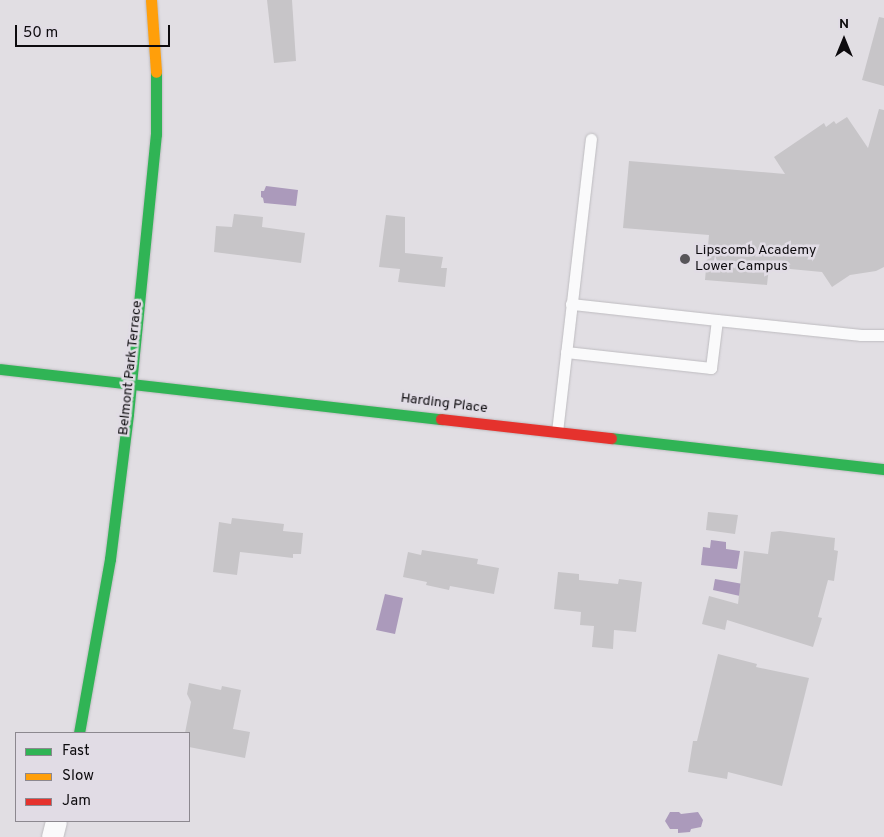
<!DOCTYPE html>
<style>
body{margin:0}
#map{position:relative;width:884px;height:837px;overflow:hidden;background:#e1dee3;font-family:Overpass,sans-serif}
div>[style]{position:absolute}
.water>*{inset:0;background:#ab9abb}
.building>*{inset:0;background:#c7c5c8}
.roads{filter:drop-shadow(0 0 1px #bebcc0) drop-shadow(0 0 1px #bebcc0)}
.lane>*{height:11px;margin:-5.5px;padding:0 5.5px;transform-origin:5.5px;border-radius:5.5px;background:#fafafb}
.street>*{height:21px;margin:-10.5px;padding:0 10.5px;transform-origin:10.5px;border-radius:10.5px;background:#fafafb}
.fast>*{height:11px;margin:-5.5px;padding:0 5.5px;transform-origin:5.5px;border-radius:5.5px;background:#30b455}
.slow>*{height:11px;margin:-5.5px;padding:0 5.5px;transform-origin:5.5px;border-radius:5.5px;background:#ff9f0a}
.jam>*{height:11px;margin:-5.5px;padding:0 5.5px;transform-origin:5.5px;border-radius:5.5px;background:#e5322d}
.dots>*{width:14px;height:14px;translate:-50% -50%;box-sizing:border-box;border:2px solid #e1dce5;border-radius:50%}
span{translate:-50% -50%;white-space:nowrap;text-align:center;line-height:1.15;-webkit-text-stroke:5px #e1dce5;paint-order:stroke}
.poi-label{font-size:14px;color:#0d0b0e}
.left{translate:0 -50%;text-align:left}
.street-label{font-size:14px;color:#0d0b0e}
.legend{position:absolute;left:15px;top:732px;width:175px;height:90px;box-sizing:border-box;background:#e1dce5;border:1px solid #8c888f;margin:0;padding:6px 9px;list-style:none;font-size:15px;color:#0d0b0e}
.legend li{display:flex;align-items:center;gap:10px;height:25px}
.legend b{width:25px;border:1px solid #8c888f}
.north{position:absolute;left:819px;top:15px;width:50px;height:50px;-webkit-text-stroke:4px #e1dce5;paint-order:stroke;rotate:0deg;font-size:14px;font-weight:700;line-height:20px;text-align:center;color:#0d0b0e}
.north::after{content:'';display:block;margin:auto;width:18px;height:22px;background:#0d0b0e;clip-path:polygon(50% 0,100% 100%,50% 72%,0 100%)}
.scale{position:absolute;left:15px;top:25px;width:155px;height:22px;box-sizing:border-box;border:2px solid #0d0b0e;border-top:0;padding-left:6px;font-size:15px;line-height:18px;white-space:nowrap;color:#0d0b0e;-webkit-text-stroke:4px #e1dce5;paint-order:stroke}
</style>
<div id="map">
<div class="water">
<i style="clip-path:polygon(266px 186px,298px 190px,296px 206px,264px 203px,263px 198px,261px 197px,261px 191px,264px 191px)"></i>
<i style="clip-path:polygon(711px 540px,726px 542px,726px 549px,740px 551px,737px 569px,701px 565px,703px 547px,710px 548px)"></i>
<i style="clip-path:polygon(715px 579px,743px 584px,740px 596px,713px 590px)"></i>
<i style="clip-path:polygon(385px 594px,403px 598px,395px 634px,376px 630px)"></i>
<i style="clip-path:polygon(670px 812px,679px 812px,681px 814px,698px 812px,703px 820px,701px 827px,691px 829px,690px 832px,678px 833px,678px 829px,670px 829px,665px 821px)"></i>
</div>
<div class="building">
<i style="clip-path:polygon(267px 0,292px 0,296px 61px,274px 63px)"></i>
<i style="clip-path:polygon(879px 17px,884px 18px,884px 86px,862px 80px)"></i>
<i style="clip-path:polygon(879px 109px,884px 110px,884px 267px,876px 271px,850px 275px,832px 287px,822px 272px,769px 267px,767px 285px,705px 280px,709px 235px,623px 228px,629px 161px,785px 174px,774px 157px,824px 123px,826px 127px,834px 121px,836px 124px,847px 117px,868px 148px)"></i>
<i style="clip-path:polygon(234px 214px,263px 217px,262px 227px,305px 233px,301px 263px,214px 252px,216px 226px,232px 227px)"></i>
<i style="clip-path:polygon(386px 215px,405px 217px,405px 253px,443px 257px,441px 268px,447px 268px,445px 287px,398px 282px,400px 269px,379px 267px)"></i>
<i style="clip-path:polygon(708px 512px,738px 515px,735px 534px,706px 530px)"></i>
<i style="clip-path:polygon(232px 518px,284px 524px,283px 531px,303px 533px,301px 554px,293px 554px,293px 558px,240px 552px,237px 575px,213px 572px,219px 522px,231px 524px)"></i>
<i style="clip-path:polygon(780px 531px,835px 538px,834px 550px,838px 551px,834px 581px,828px 580px,818px 617px,822px 618px,813px 647px,727px 620px,725px 630px,702px 624px,709px 596px,738px 604px,744px 551px,768px 554px,771px 532px)"></i>
<i style="clip-path:polygon(422px 550px,478px 559px,477px 564px,499px 568px,494px 594px,450px 586px,449px 590px,426px 585px,427px 582px,403px 577px,408px 552px,421px 555px)"></i>
<i style="clip-path:polygon(558px 572px,579px 574px,579px 580px,618px 584px,619px 579px,642px 582px,636px 632px,614px 630px,613px 649px,592px 647px,594px 626px,580px 625px,581px 612px,554px 609px)"></i>
<i style="clip-path:polygon(718px 654px,757px 664px,756px 667px,809px 678px,782px 786px,728px 772px,727px 779px,688px 772px,693px 741px,697px 741px)"></i>
<i style="clip-path:polygon(189px 683px,221px 690px,222px 686px,241px 690px,233px 729px,250px 732px,245px 758px,189px 747px,189px 733px,185px 733px,191px 702px,187px 694px)"></i>
</div>
<div class="roads">
<div class="lane">
<i style="left:717px;top:320px;width:145px;rotate:5.9deg"></i>
<i style="left:861px;top:335px;width:23px"></i>
<i style="left:566px;top:352px;width:146px;rotate:6.3deg"></i>
<i style="left:711px;top:368px;width:48px;rotate:-82.9deg"></i>
<i style="left:717px;top:320px;width:147px;rotate:-173.7deg"></i>
<i style="left:557px;top:432px;width:295px;rotate:-83.4deg"></i>
</div>
<div class="street">
<i style="left:52px;top:837px;width:16px;rotate:-76deg"></i>
</div>
<div class="fast">
<i style="left:0;top:369px;width:444px;rotate:6.5deg"></i>
<i style="left:611px;top:438px;width:275px;rotate:6.5deg"></i>
<i style="left:79px;top:733px;width:177px;rotate:-79.9deg"></i>
<i style="left:110px;top:559px;width:146px;rotate:-82.9deg"></i>
<i style="left:128px;top:414px;width:281px;rotate:-84.3deg"></i>
<i style="left:156px;top:134px;width:62px;rotate:-90deg"></i>
</div>
<div class="slow">
<i style="left:151px;top:0;width:72px;rotate:86deg"></i>
</div>
<div class="jam">
<i style="left:441px;top:419px;width:171px;rotate:6.4deg"></i>
</div>
</div>
<div class="dots">
<i style="left:685px;top:259px;background:#575559"></i>
</div>
<div class="poi-label">
<span class="left" style="left:695px;top:259px">Lipscomb Academy<br>Lower Campus</span>
</div>
<div class="street-label">
<span style="left:131px;top:368px;rotate:-84deg">Belmont Park Terrace</span>
<span style="left:444px;top:404px;rotate:7deg">Harding Place</span>
</div>
<ul class="legend">
<li><b style="height:6px;background:#30b455"></b>Fast</li>
<li><b style="height:6px;background:#ff9f0a"></b>Slow</li>
<li><b style="height:6px;background:#e5322d"></b>Jam</li>
</ul>
<div class="north">N</div>
<div class="scale">50 m</div>
</div>
